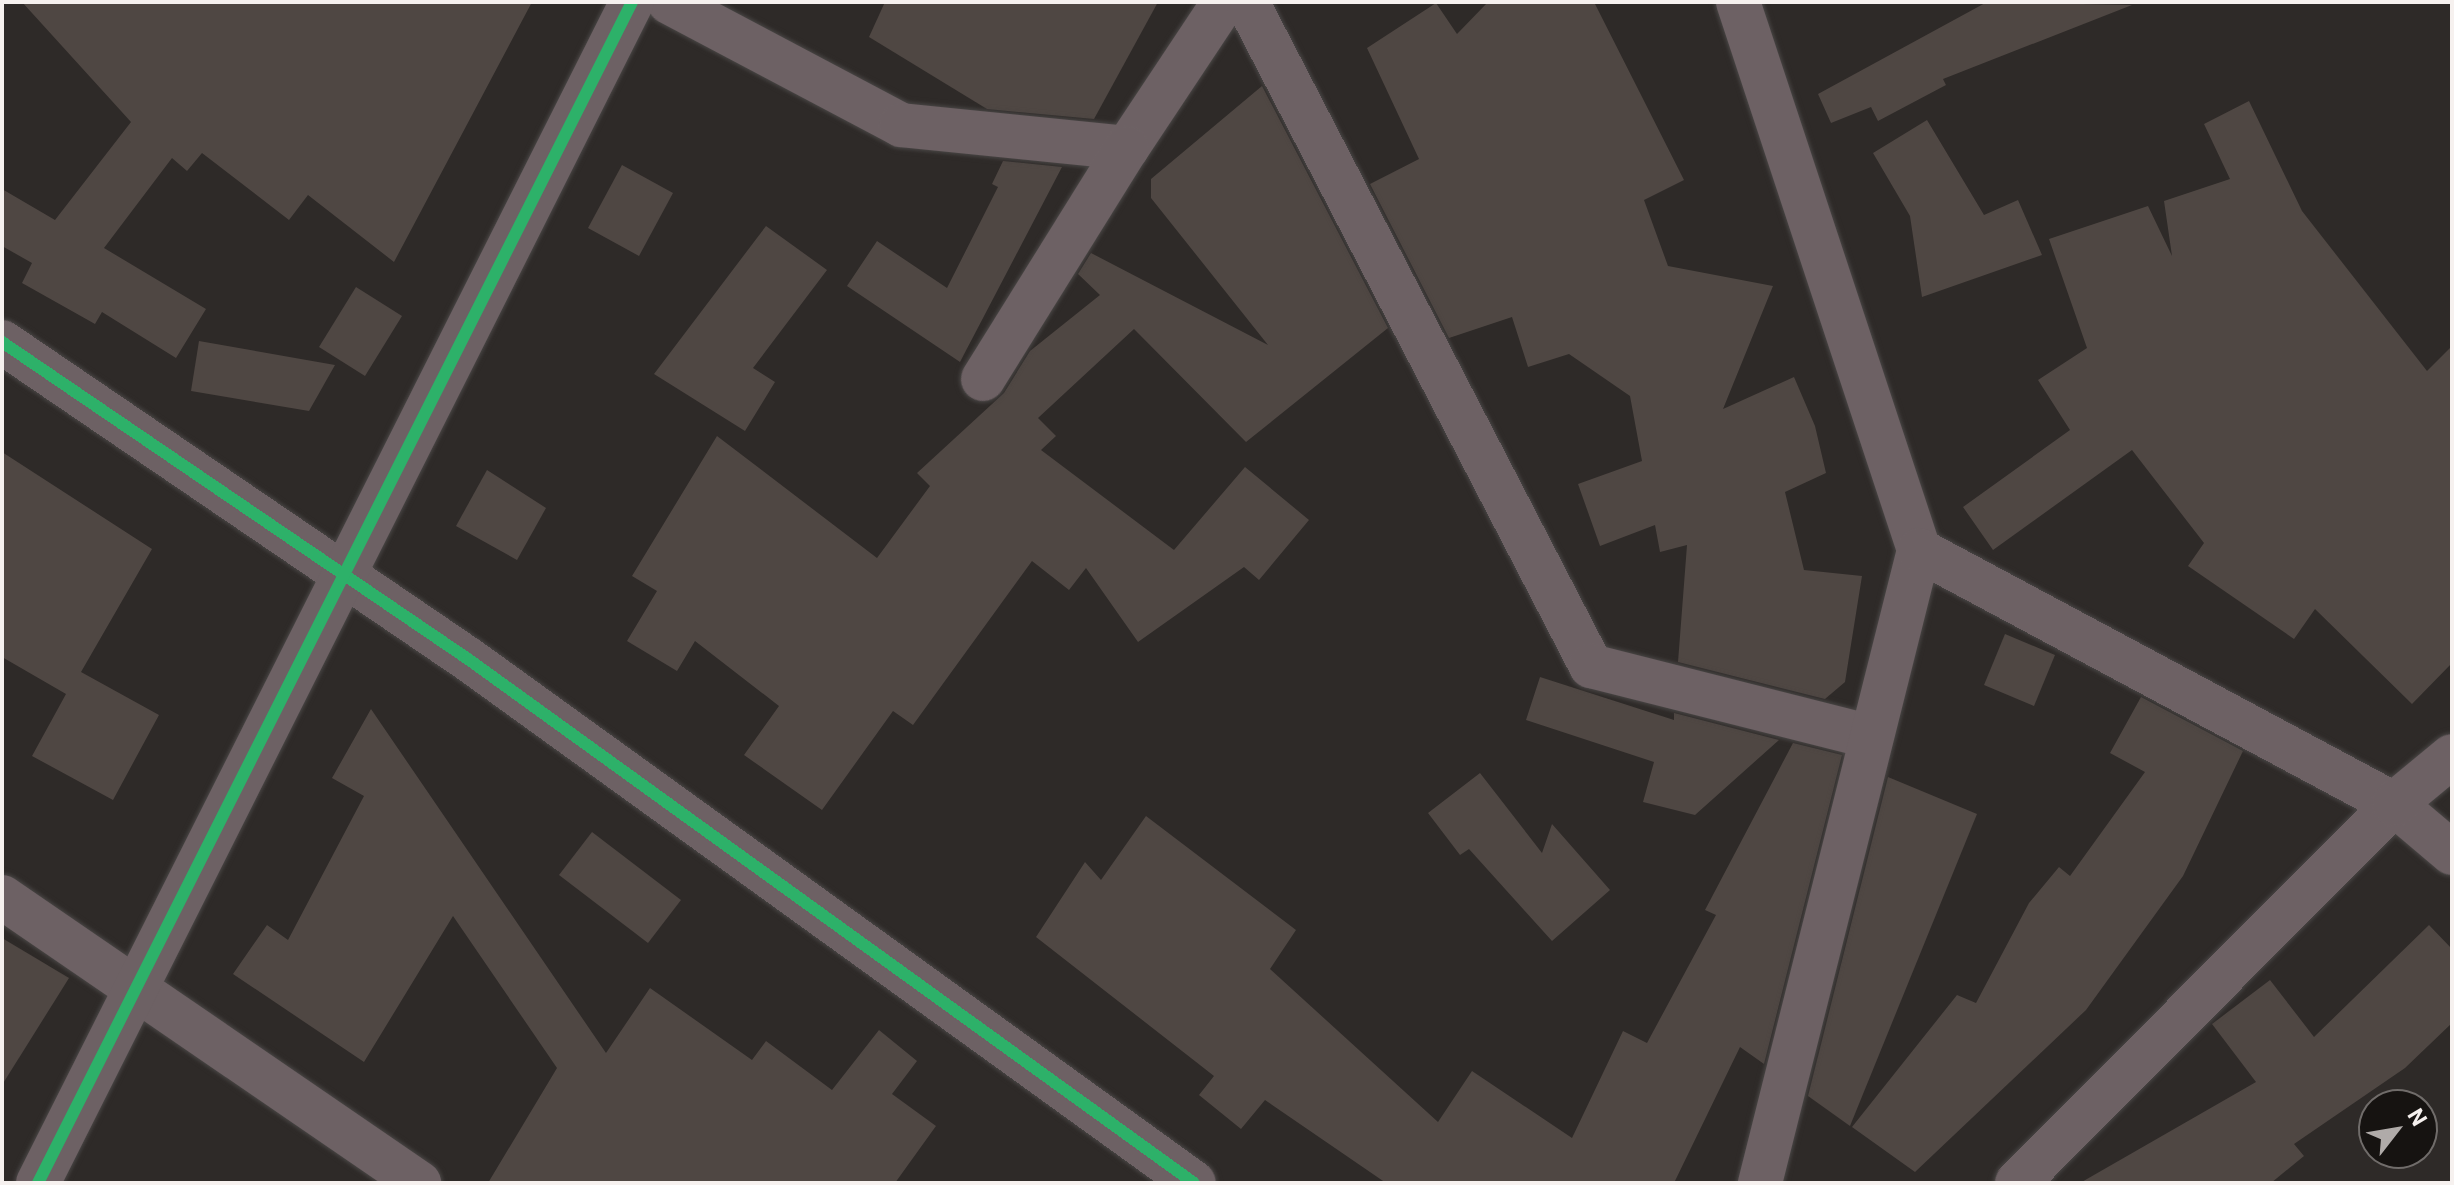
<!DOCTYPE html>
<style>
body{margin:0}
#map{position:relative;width:2454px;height:1185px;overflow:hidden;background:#2e2a28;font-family:Roboto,sans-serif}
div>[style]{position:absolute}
.building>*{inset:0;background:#4f4743}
.roads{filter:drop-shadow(0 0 2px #494645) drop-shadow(0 0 2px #494645)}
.minor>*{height:44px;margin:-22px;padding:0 22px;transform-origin:22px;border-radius:22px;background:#6d6164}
.cycleway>*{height:12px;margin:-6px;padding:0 6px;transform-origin:6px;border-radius:6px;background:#2db169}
span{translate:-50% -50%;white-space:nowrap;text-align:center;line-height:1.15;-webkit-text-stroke:6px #161311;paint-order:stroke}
.frame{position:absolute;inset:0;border:4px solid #f6f1ef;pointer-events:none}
.north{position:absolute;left:2358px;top:1089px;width:80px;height:80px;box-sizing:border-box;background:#161311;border:2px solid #706c6a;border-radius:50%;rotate:59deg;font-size:22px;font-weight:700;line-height:32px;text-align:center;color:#f6f1ef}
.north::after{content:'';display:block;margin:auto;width:28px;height:36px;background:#b0aba9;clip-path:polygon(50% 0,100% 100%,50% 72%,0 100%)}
</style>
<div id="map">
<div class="building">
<i style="clip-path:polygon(22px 2px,532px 2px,394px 262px,308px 195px,289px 220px,202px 153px,187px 171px,172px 158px,104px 248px,206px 309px,176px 358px,102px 312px,95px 324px,22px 283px,32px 263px,2px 246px,2px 189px,55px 220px,131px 122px)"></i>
<i style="clip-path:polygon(885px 2px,1158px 2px,1094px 119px,987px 109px,869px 37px)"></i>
<i style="clip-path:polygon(1488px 2px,1594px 2px,1684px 180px,1644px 200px,1668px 266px,1773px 286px,1723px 409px,1794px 377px,1815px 426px,1826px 473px,1785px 492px,1804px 570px,1862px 576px,1845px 682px,1825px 699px,1678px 662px,1687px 545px,1660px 552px,1655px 525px,1600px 546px,1578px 484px,1642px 461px,1630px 396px,1569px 354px,1528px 367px,1512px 317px,1449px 338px,1370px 184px,1419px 159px,1367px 48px,1436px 3px,1457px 34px)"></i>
<i style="clip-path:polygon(1987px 2px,2132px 5px,1943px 79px,1946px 85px,1878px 121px,1871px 107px,1831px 123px,1818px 94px)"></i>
<i style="clip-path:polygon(1262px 86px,1388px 328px,1246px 442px,1134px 329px,1038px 418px,1056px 436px,1041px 450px,1174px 550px,1245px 467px,1309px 520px,1259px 580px,1244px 567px,1138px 642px,1086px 568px,1069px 590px,1032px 561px,913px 725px,893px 711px,822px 810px,744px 755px,779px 706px,695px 641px,677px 671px,627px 641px,657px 591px,632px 576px,717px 436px,877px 558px,930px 486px,917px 473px,1004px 393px,1030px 351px,1100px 295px,1078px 274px,1091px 253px,1268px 345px,1151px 198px,1151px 179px)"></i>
<i style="clip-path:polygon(2249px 101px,2302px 211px,2427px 371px,2452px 346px,2452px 663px,2412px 704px,2315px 609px,2294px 639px,2188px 566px,2204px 543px,2132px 450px,1993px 550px,1963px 507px,2070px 430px,2038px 380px,2087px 348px,2049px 239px,2148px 206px,2172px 256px,2164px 201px,2230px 179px,2204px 124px)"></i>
<i style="clip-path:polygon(1927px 120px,1984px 215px,2018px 200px,2042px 255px,1922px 297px,1910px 216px,1873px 153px)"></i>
<i style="clip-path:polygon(1003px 161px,1062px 167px,960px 362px,847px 286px,877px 241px,947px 288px,998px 187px,992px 184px)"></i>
<i style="clip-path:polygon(622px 165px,673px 193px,639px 256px,588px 228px)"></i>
<i style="clip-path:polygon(766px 226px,827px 270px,753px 368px,775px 382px,745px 431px,654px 374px)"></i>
<i style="clip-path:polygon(356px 287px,402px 316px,365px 376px,319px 347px)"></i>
<i style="clip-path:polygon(199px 341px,335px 365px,309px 411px,191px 391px)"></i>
<i style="clip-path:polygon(2px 452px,152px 549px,81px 672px,159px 715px,113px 800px,32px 756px,66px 694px,2px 657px)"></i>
<i style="clip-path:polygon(487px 470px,546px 508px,517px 560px,456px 526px)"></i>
<i style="clip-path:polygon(2005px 634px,2055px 655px,2034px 706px,1984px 685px)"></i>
<i style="clip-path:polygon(1540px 677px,1674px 720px,1674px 713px,1779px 740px,1695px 815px,1643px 802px,1654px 762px,1526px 720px)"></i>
<i style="clip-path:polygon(2141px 697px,2243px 751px,2183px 876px,2086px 1010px,1915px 1172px,1852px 1127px,1957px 995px,1976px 1003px,2029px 903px,2059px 867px,2070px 876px,2145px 772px,2110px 753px)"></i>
<i style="clip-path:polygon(371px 709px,606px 1053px,650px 988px,752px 1060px,766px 1041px,832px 1090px,879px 1030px,917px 1061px,892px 1094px,936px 1126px,895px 1183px,488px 1183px,557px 1068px,453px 916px,364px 1062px,233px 974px,267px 925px,288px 940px,364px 796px,332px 778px)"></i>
<i style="clip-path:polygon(1793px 743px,1842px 755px,1764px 1064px,1740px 1047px,1674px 1183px,1386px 1183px,1265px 1100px,1241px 1129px,1199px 1095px,1214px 1076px,1036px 937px,1085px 862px,1101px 880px,1146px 816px,1296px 930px,1270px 969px,1438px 1122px,1472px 1071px,1572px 1138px,1623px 1031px,1647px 1043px,1716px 915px,1705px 910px)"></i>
<i style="clip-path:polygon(1480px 773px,1542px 853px,1552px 824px,1610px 890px,1552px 941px,1469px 849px,1460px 855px,1428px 813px)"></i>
<i style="clip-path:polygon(1888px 777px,1977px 814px,1850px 1126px,1808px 1096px)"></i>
<i style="clip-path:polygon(592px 832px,681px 900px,648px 943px,559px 875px)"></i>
<i style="clip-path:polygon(2429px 925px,2452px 949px,2452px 1023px,2405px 1068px,2294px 1144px,2304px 1156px,2271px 1183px,2080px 1183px,2256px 1082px,2212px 1024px,2270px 980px,2314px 1037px)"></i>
<i style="clip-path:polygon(2px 938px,69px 978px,2px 1085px)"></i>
</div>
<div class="roads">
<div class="minor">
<i style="left:669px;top:2px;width:263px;rotate:27.9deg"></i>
<i style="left:901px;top:125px;width:227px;rotate:5.8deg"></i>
<i style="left:1127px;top:148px;width:175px;rotate:-56.4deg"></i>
<i style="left:1247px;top:2px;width:748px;rotate:62.61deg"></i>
<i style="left:1591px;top:666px;width:289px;rotate:14.2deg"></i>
<i style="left:1738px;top:2px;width:577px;rotate:71.72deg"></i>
<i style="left:1919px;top:550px;width:653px;rotate:104.1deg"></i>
<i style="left:2px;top:342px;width:564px;rotate:34.23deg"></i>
<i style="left:468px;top:659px;width:895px;rotate:35.82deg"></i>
<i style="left:983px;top:379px;width:272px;rotate:-58.1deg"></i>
<i style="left:1919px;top:550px;width:539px;rotate:28.14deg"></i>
<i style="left:2394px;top:804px;width:76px;rotate:40.2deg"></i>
<i style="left:2px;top:897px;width:506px;rotate:34.44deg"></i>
<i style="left:38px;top:1183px;width:1322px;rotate:-63.3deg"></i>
<i style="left:2017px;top:1183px;width:535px;rotate:-45.15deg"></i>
<i style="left:2394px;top:804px;width:75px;rotate:-39.6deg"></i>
</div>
</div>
<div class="cycleway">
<i style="left:2px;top:342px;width:564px;rotate:34.23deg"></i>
<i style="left:468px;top:659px;width:895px;rotate:35.82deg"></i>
<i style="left:38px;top:1183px;width:1322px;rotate:-63.3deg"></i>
</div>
<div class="frame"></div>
<div class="north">N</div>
</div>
